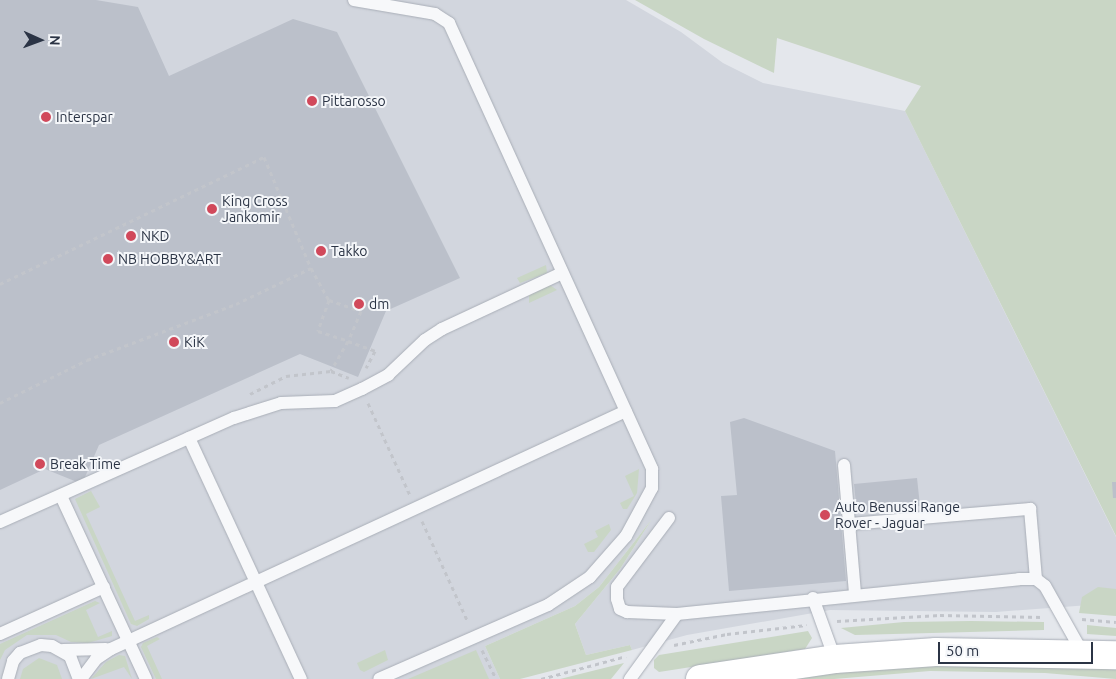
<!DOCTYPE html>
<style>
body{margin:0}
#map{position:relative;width:1116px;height:679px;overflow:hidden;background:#e4e7ec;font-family:Ubuntu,sans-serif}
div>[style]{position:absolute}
.built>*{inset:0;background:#d2d6de}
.green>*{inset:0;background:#c9d6c5}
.building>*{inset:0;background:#bbc0ca}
.path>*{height:3px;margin-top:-1.5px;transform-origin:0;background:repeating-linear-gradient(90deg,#c2c5cb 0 4px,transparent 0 8px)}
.roads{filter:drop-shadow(0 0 1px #a9aeb7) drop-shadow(0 0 1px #a9aeb7)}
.lane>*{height:12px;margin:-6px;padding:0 6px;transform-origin:6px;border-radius:6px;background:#f7f8fa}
.secondary>*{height:28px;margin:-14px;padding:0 14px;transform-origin:14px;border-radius:14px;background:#fff}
.dots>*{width:14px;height:14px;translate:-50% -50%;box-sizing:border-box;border:2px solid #f4f6f9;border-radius:50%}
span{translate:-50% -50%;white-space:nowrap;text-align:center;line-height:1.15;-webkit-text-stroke:4px #f4f6f9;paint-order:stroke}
.poi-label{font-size:14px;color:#2b3445}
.left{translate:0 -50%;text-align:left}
.north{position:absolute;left:15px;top:15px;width:50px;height:50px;-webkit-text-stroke:4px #f4f6f9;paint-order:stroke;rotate:92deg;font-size:14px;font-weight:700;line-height:20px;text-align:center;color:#2b3445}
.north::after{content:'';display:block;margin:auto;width:18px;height:22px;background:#2b3445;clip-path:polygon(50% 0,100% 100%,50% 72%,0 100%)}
.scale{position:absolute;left:938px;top:642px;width:155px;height:22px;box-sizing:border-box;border:2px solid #2b3445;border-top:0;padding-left:6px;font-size:15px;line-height:18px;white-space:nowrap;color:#2b3445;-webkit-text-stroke:4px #f4f6f9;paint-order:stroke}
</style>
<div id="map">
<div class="built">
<i style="clip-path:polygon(0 0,626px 0,681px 32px,723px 63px,763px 83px,905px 111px,1116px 537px,1116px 603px,996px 612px,830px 610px,687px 635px,632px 650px,630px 645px,586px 655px,575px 624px,620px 569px,652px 519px,599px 587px,575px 606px,485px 646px,500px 679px,0 679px)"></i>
</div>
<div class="green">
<i style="clip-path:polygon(635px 0,1116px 0,1116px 536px,905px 111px,921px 86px,777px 38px,774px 73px,704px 39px)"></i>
<i style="clip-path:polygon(546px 265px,547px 273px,520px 283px,517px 278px)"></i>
<i style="clip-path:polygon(550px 285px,557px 290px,529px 303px,529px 295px)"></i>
<i style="clip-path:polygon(639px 469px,637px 493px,627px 509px,623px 509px,620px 503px,634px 496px,625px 476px)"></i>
<i style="clip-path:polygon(91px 491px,100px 507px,86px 514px,135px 621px,149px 615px,149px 619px,137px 626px,131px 624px,75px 499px)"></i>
<i style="clip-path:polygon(652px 519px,620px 569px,575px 624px,586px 655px,630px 645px,632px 650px,520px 679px,500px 679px,485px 646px,575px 606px,599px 587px)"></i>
<i style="clip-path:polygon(609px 524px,611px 530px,594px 552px,588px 552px,584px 544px,598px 537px,595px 531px)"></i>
<i style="clip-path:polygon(1098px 587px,1116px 589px,1116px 616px,1079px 613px,1082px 597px)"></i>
<i style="clip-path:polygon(95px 601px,100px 603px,86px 610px,98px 637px,112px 631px,112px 636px,88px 643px,71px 642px,56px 635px,27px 635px,5px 650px,0 660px,0 644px)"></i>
<i style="clip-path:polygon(971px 621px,1044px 622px,1044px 630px,855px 635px,841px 628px,904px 622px)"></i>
<i style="clip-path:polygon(1087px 625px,1116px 628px,1116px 636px,1087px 634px)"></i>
<i style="clip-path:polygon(808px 631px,812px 638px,805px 649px,672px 670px,659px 672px,654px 668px,654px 660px,659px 655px)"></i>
<i style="clip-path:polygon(157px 637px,160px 639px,147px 646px,162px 679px,156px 679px,141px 647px,143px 643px)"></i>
<i style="clip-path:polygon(385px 650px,388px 660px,364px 672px,360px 670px,357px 663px)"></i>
<i style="clip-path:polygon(476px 650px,489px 679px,408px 679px)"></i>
<i style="clip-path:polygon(119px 655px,125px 656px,132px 679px,124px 667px,91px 679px,106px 662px)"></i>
<i style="clip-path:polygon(39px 658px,57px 665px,62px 679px,20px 679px,23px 669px)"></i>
<i style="clip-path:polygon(624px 663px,611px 679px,560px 679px)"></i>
<i style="clip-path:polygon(1044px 663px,1116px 670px,1116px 679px,1045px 673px,930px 671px,834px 679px,762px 679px,927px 664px)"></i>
</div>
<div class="building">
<i style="clip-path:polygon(0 0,96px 0,138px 7px,169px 76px,293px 19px,337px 32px,460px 278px,386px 311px,358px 377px,300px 354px,99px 445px,82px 484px,45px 469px,0 490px)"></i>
<i style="clip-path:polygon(744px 418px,835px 451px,846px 581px,729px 591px,721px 496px,737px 495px,730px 422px)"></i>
<i style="clip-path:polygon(917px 478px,920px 506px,857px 513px,854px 484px)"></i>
<i style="clip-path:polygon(1112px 482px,1116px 482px,1116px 498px,1113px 498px)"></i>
</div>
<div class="path">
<i style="left:0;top:284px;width:293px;rotate:-25.7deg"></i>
<i style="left:264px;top:157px;width:121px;rotate:67.1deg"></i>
<i style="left:329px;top:300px;width:34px;rotate:19deg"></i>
<i style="left:361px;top:311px;width:33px;rotate:113deg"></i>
<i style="left:348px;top:341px;width:29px;rotate:20deg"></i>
<i style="left:375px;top:351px;width:19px;rotate:118deg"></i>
<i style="left:250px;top:394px;width:40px;rotate:-26.6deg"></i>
<i style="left:286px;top:376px;width:45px;rotate:-6.3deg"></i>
<i style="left:0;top:403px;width:97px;rotate:-26.3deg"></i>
<i style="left:87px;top:360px;width:159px;rotate:-20.6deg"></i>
<i style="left:236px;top:304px;width:83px;rotate:-25.6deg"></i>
<i style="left:311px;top:268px;width:37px;rotate:61deg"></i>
<i style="left:329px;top:300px;width:33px;rotate:110deg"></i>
<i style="left:318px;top:331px;width:32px;rotate:18deg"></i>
<i style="left:348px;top:341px;width:34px;rotate:120deg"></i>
<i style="left:331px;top:371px;width:19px;rotate:21deg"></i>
<i style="left:368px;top:403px;width:101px;rotate:65.5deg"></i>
<i style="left:422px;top:521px;width:111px;rotate:65.5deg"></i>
<i style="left:1082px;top:619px;width:34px;rotate:5deg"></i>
<i style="left:837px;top:621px;width:103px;rotate:-3.3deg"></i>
<i style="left:940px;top:615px;width:103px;rotate:1.1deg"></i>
<i style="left:674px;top:645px;width:54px;rotate:-11.7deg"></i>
<i style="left:727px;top:634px;width:80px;rotate:-6.5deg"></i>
<i style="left:482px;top:650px;width:32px;rotate:64deg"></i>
<i style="left:541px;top:679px;width:88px;rotate:-15.1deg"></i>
</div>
<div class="roads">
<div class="lane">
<i style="left:354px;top:0;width:82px;rotate:9.8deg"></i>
<i style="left:435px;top:14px;width:17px;rotate:33deg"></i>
<i style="left:449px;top:23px;width:490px;rotate:65.5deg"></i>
<i style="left:652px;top:469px;width:19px;rotate:90deg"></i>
<i style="left:652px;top:488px;width:55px;rotate:118.4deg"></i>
<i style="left:626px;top:536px;width:55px;rotate:131.3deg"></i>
<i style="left:590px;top:577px;width:50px;rotate:146.3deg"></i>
<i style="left:548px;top:605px;width:184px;rotate:156.4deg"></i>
<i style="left:189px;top:438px;width:266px;rotate:65.1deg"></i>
<i style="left:844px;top:465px;width:128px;rotate:85.1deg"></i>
<i style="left:61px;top:496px;width:202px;rotate:65.1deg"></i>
<i style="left:669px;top:518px;width:86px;rotate:127deg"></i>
<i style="left:617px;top:587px;width:12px;rotate:90deg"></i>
<i style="left:617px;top:599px;width:10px;rotate:73deg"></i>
<i style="left:620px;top:609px;width:8px;rotate:23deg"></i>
<i style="left:627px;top:612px;width:50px;rotate:2.3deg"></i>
<i style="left:0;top:522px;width:256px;rotate:-24deg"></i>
<i style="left:234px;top:418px;width:49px;rotate:-17.7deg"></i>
<i style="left:281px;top:403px;width:54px;rotate:-2.1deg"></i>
<i style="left:335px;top:401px;width:30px;rotate:-24deg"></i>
<i style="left:362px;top:389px;width:30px;rotate:-28deg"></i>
<i style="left:388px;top:375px;width:51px;rotate:-43.4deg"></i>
<i style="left:425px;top:340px;width:20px;rotate:-33deg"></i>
<i style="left:442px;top:329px;width:132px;rotate:-25deg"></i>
<i style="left:850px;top:524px;width:181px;rotate:-4.8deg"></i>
<i style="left:1030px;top:509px;width:70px;rotate:85.1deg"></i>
<i style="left:813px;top:598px;width:65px;rotate:70.2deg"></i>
<i style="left:0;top:634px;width:114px;rotate:-24.3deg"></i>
<i style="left:63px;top:650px;width:43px;rotate:-1.3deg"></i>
<i style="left:8px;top:679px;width:19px;rotate:-74deg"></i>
<i style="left:13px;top:661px;width:11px;rotate:-49deg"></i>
<i style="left:20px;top:653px;width:22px;rotate:-21deg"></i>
<i style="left:41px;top:645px;width:11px;rotate:5deg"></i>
<i style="left:52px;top:646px;width:21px;rotate:29deg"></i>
<i style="left:70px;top:656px;width:25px;rotate:69deg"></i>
<i style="left:81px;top:679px;width:25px;rotate:-53deg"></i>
<i style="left:96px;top:659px;width:18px;rotate:-34deg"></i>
<i style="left:111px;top:649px;width:567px;rotate:-24.8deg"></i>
<i style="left:630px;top:679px;width:80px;rotate:-54.1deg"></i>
<i style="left:677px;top:614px;width:344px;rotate:-5.8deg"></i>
<i style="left:1019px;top:579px;width:17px"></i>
<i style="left:1036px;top:579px;width:11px;rotate:38deg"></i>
<i style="left:1045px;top:586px;width:76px;rotate:60.7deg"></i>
</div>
<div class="secondary">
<i style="left:700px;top:679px;width:136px;rotate:-8.4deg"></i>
<i style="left:835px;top:659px;width:101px;rotate:-4deg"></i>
<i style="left:936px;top:652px;width:180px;rotate:1deg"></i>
</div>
</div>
<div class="dots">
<i style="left:312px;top:101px;background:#d1495b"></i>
<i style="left:46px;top:117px;background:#d1495b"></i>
<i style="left:212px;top:209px;background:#d1495b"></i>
<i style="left:131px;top:236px;background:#d1495b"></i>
<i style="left:321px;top:251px;background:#d1495b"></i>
<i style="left:108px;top:259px;background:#d1495b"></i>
<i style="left:359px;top:304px;background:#d1495b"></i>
<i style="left:174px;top:342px;background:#d1495b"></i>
<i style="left:40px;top:464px;background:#d1495b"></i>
<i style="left:825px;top:515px;background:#d1495b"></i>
</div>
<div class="poi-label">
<span class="left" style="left:322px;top:101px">Pittarosso</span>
<span class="left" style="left:56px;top:117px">Interspar</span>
<span class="left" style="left:222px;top:209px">King Cross<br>Jankomir</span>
<span class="left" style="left:141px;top:236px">NKD</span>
<span class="left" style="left:331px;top:251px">Takko</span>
<span class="left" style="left:118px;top:259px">NB HOBBY&amp;ART</span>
<span class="left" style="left:369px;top:304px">dm</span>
<span class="left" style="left:184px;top:342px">KiK</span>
<span class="left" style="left:50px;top:464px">Break Time</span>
<span class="left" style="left:835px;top:515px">Auto Benussi Range<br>Rover - Jaguar</span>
</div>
<div class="north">N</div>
<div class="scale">50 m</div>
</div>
